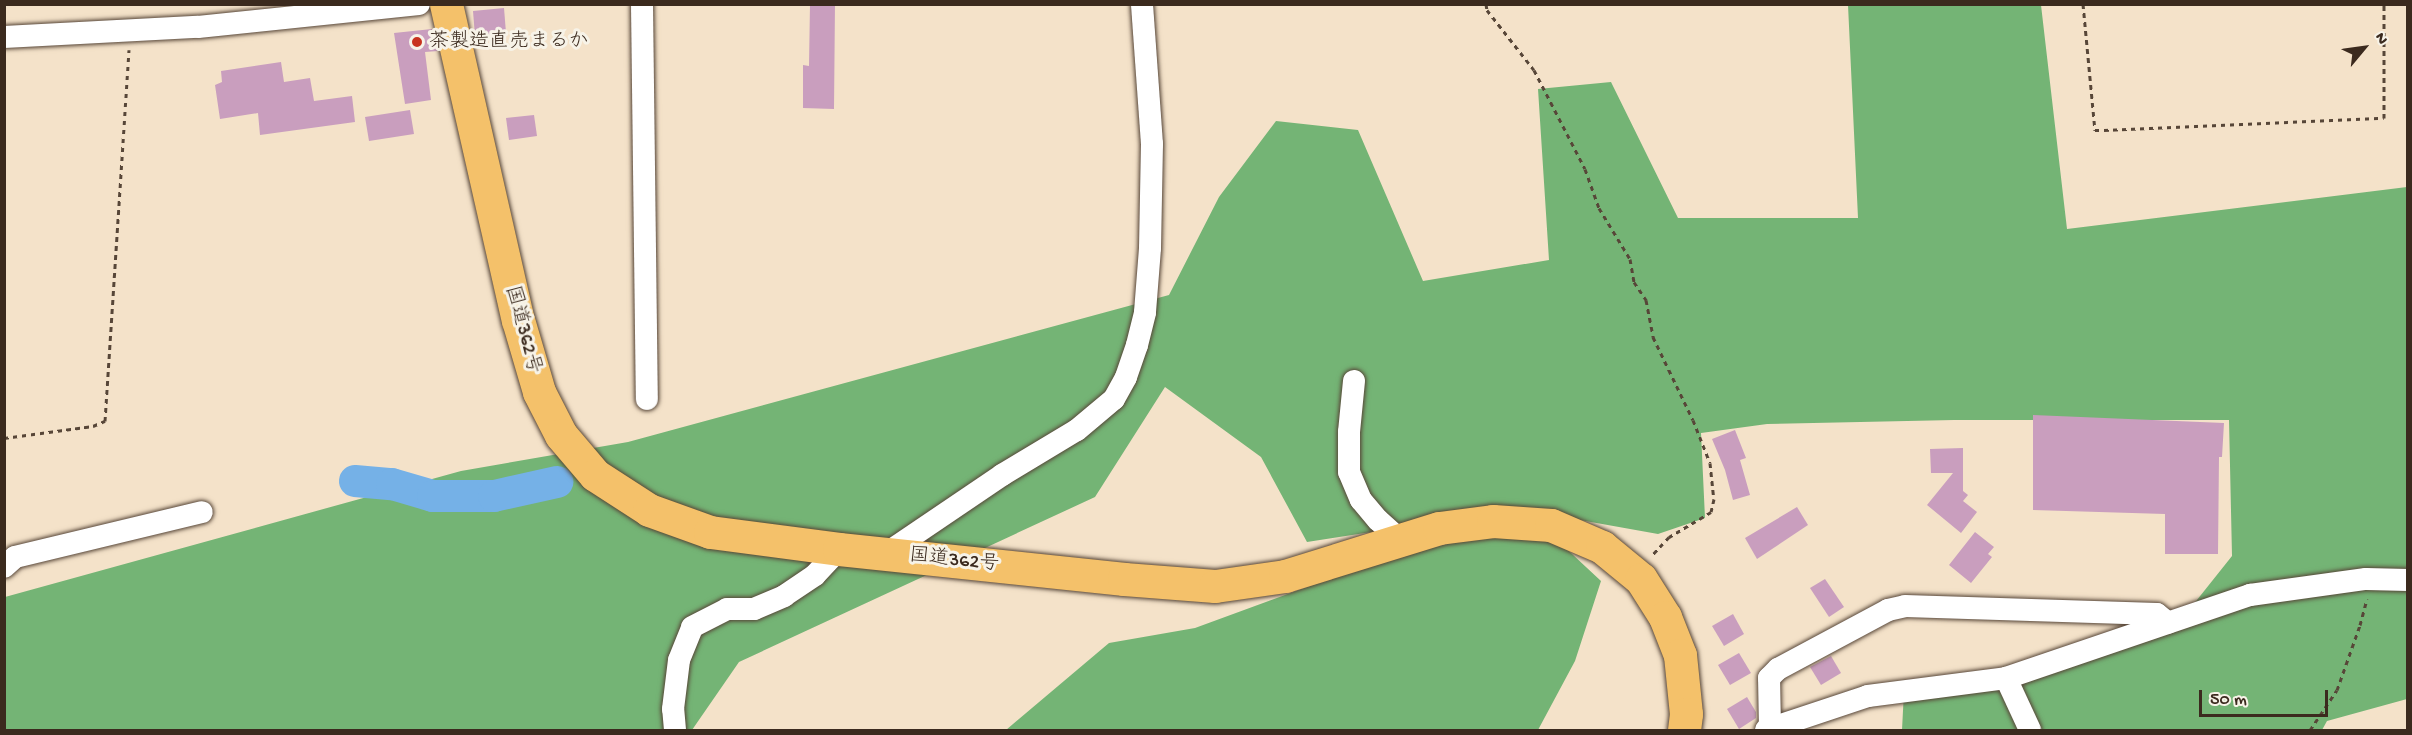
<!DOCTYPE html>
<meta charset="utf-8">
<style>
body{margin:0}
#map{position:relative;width:2412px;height:735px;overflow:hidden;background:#f4e2c9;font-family:"Gochi Hand","Klee One",sans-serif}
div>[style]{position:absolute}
.forest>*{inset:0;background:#74b475}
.river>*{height:32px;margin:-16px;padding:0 16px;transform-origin:16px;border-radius:16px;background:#75b1e7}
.building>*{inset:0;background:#c99ebe}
.path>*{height:3px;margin-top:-1.5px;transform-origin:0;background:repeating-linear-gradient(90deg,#574638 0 4.5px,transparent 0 9px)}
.roads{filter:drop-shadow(0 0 2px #574638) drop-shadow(0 0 2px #574638)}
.minor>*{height:22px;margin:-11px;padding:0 11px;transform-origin:11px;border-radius:11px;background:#fff}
.highway>*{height:33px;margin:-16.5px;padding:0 16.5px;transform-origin:16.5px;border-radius:16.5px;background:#f4c16a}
.dots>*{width:16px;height:16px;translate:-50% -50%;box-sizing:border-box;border:3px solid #f7f3e8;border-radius:50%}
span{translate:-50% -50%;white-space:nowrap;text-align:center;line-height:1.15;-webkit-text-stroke:6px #f7f3e8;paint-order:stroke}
.poi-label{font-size:20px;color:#3b2a1e}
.left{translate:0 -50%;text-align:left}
.street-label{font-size:20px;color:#3b2a1e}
.frame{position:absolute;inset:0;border:6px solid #3b2a1e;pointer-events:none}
.north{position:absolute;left:2334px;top:18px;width:60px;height:60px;-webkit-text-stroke:4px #f7f3e8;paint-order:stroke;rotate:61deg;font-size:16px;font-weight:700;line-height:24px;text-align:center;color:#3b2a1e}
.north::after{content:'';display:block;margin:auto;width:21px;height:27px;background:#3b2a1e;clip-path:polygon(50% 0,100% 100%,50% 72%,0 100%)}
.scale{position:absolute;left:2199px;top:690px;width:129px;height:27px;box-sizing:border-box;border:3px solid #3b2a1e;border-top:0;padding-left:8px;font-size:18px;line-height:21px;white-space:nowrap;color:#3b2a1e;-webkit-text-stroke:4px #f7f3e8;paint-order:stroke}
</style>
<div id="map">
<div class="forest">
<i style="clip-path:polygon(1848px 5px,2041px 5px,2067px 229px,2407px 187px,2407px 699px,2327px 721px,2322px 730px,1902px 730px,1904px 691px,2173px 630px,2232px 556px,2229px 420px,1954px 420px,1767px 424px,1701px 433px,1705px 518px,1658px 534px,1519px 509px,1307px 542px,1261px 457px,1165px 387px,1095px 497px,739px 662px,692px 730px,5px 730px,5px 597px,461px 471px,628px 442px,1169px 295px,1219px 197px,1276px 121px,1358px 130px,1423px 281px,1549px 260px,1538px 89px,1611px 82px,1678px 218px,1858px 218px)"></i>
<i style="clip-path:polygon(1484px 536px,1557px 540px,1601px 581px,1575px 661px,1538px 730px,1006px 730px,1109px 643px,1195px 628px,1389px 557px)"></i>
</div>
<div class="river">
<i style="left:355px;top:481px;width:37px;rotate:5deg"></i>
<i style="left:392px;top:484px;width:43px;rotate:16.3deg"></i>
<i style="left:433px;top:496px;width:61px"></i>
<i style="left:494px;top:496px;width:65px;rotate:-12.5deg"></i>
</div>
<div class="building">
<i style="clip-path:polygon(810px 4px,835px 4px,834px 109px,803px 108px,803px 65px,809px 66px)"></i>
<i style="clip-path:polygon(504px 8px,506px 33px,475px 36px,473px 11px)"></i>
<i style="clip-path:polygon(432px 29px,438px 51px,425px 52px,431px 100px,405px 104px,394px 33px)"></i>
<i style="clip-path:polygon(281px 62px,284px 82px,310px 78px,314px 101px,352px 96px,355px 122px,260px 135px,258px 113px,220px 119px,215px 85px,222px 82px,221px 71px)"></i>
<i style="clip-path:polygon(410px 110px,414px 134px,369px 141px,365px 117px)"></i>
<i style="clip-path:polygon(534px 115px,537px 136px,509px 140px,506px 118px)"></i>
<i style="clip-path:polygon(2033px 415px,2224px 423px,2222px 457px,2219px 457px,2218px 554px,2165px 554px,2165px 514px,2033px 510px)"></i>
<i style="clip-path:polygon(1735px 430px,1746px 458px,1740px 460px,1750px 495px,1733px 500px,1725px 470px,1712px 439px)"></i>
<i style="clip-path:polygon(1963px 448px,1963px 491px,1968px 495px,1963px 501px,1977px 512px,1961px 533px,1927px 505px,1953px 473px,1931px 473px,1930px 449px)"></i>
<i style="clip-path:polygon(1797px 507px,1808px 525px,1757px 559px,1745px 538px)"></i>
<i style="clip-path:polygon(1975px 532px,1994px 547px,1988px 554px,1992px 557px,1971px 583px,1949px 565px)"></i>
<i style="clip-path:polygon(1825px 579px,1844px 607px,1829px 617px,1810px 588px)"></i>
<i style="clip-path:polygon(1733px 614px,1744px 634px,1724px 646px,1712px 626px)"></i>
<i style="clip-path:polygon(1739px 653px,1751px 673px,1730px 685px,1718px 665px)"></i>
<i style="clip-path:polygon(1831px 656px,1841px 673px,1821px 685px,1810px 667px)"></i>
<i style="clip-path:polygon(1747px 697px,1756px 712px,1756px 718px,1739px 729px,1727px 709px)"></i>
</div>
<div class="path">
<i style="left:1486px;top:4px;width:6px;rotate:81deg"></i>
<i style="left:1487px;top:10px;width:76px;rotate:51.9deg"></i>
<i style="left:1534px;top:70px;width:111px;rotate:62.7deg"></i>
<i style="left:1585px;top:169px;width:41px;rotate:70.3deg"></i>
<i style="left:1599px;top:208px;width:60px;rotate:58.7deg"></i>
<i style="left:1630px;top:259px;width:23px;rotate:80deg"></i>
<i style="left:1634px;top:282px;width:22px;rotate:56deg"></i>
<i style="left:1646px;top:300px;width:38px;rotate:79deg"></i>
<i style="left:1653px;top:337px;width:92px;rotate:64.3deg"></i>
<i style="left:1693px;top:420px;width:46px;rotate:68.4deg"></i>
<i style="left:1710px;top:463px;width:36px;rotate:84deg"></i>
<i style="left:1714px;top:499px;width:13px;rotate:103deg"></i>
<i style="left:1711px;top:512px;width:49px;rotate:149.2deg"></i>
<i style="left:1669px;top:537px;width:25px;rotate:133deg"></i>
<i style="left:2083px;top:4px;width:127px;rotate:84.6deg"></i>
<i style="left:2095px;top:130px;width:9px"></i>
<i style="left:2104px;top:130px;width:280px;rotate:-2.5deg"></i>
<i style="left:2384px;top:118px;width:114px;rotate:-90deg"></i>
<i style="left:4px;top:438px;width:90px;rotate:-7.7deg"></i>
<i style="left:93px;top:426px;width:13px;rotate:-23deg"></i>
<i style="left:105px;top:421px;width:372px;rotate:-86.3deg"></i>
<i style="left:2310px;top:730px;width:48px;rotate:-56deg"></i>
<i style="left:2337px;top:690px;width:69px;rotate:-70.5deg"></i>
<i style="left:2360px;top:625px;width:27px;rotate:-75deg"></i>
</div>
<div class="roads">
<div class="minor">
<i style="left:642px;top:4px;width:395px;rotate:89.3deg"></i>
<i style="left:4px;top:37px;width:194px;rotate:-3deg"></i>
<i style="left:198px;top:27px;width:222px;rotate:-5.9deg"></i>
<i style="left:1354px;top:381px;width:51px;rotate:95.6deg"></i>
<i style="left:1349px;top:432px;width:40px;rotate:90deg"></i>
<i style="left:1349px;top:472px;width:30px;rotate:67deg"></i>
<i style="left:1361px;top:500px;width:26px;rotate:50deg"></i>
<i style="left:1378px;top:520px;width:31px;rotate:42deg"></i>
<i style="left:887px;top:553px;width:139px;rotate:-34.1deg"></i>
<i style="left:1002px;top:475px;width:87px;rotate:-31deg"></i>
<i style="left:1077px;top:430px;width:48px;rotate:-40deg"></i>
<i style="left:1114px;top:399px;width:25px;rotate:-61deg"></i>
<i style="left:1126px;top:377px;width:34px;rotate:-71deg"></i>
<i style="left:1137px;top:345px;width:34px;rotate:-76deg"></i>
<i style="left:1145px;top:312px;width:64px;rotate:-85.5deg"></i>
<i style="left:1150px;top:248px;width:104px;rotate:-88.9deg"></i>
<i style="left:1152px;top:144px;width:140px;rotate:-94.1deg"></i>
<i style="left:4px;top:567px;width:15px;rotate:-42deg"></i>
<i style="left:15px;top:557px;width:192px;rotate:-13.5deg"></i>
<i style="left:2006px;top:678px;width:57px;rotate:65.2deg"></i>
<i style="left:1770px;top:728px;width:50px;rotate:-91.1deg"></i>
<i style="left:1769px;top:678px;width:13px;rotate:-45deg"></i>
<i style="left:1778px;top:669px;width:125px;rotate:-28.2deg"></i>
<i style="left:1888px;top:610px;width:17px;rotate:-13deg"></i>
<i style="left:1905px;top:606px;width:252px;rotate:1.8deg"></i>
<i style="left:2157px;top:614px;width:14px;rotate:39deg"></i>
<i style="left:675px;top:730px;width:21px;rotate:-95deg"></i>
<i style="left:673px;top:709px;width:49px;rotate:-83deg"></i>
<i style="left:679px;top:660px;width:35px;rotate:-68deg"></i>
<i style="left:692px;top:627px;width:39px;rotate:-27deg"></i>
<i style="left:727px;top:609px;width:27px"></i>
<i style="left:754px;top:609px;width:33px;rotate:-23deg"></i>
<i style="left:784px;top:596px;width:37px;rotate:-34deg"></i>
<i style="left:815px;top:575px;width:35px;rotate:-47deg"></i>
<i style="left:1766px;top:730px;width:108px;rotate:-18.4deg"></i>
<i style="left:1868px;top:696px;width:139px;rotate:-7.4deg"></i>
<i style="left:2006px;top:678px;width:258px;rotate:-18.8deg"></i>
<i style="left:2250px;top:595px;width:117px;rotate:-7.9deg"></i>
<i style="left:2366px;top:579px;width:42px;rotate:1.4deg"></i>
</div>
<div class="highway">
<i style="left:446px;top:4px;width:324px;rotate:77.2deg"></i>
<i style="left:518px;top:320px;width:75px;rotate:73.7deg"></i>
<i style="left:539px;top:392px;width:48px;rotate:62.9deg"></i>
<i style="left:561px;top:435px;width:52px;rotate:49.6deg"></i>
<i style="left:595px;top:475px;width:64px;rotate:32.9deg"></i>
<i style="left:649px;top:510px;width:65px;rotate:19.8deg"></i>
<i style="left:710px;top:532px;width:130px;rotate:7.5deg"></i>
<i style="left:839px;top:549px;width:287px;rotate:6deg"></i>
<i style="left:1124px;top:579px;width:91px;rotate:4.4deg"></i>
<i style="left:1215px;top:586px;width:71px;rotate:-8.1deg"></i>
<i style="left:1285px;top:576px;width:161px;rotate:-17.3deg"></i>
<i style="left:1439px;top:528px;width:54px;rotate:-7.4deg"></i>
<i style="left:1493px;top:521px;width:58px;rotate:3.9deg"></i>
<i style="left:1551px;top:525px;width:56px;rotate:23.3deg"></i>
<i style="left:1602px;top:547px;width:50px;rotate:39.4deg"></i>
<i style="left:1641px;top:579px;width:45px;rotate:57.7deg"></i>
<i style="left:1665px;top:617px;width:41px;rotate:68.5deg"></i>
<i style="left:1680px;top:655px;width:59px;rotate:84.2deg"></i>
<i style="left:1686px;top:714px;width:16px;rotate:97deg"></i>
</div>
</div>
<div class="dots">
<i style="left:417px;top:42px;background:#c8321e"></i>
</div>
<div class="poi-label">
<span class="left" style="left:429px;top:42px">茶製造直売まるか</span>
</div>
<div class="street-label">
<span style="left:522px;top:330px;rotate:75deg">国道362号</span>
<span style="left:954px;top:561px;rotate:6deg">国道362号</span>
</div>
<div class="frame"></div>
<div class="north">N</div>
<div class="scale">50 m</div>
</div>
